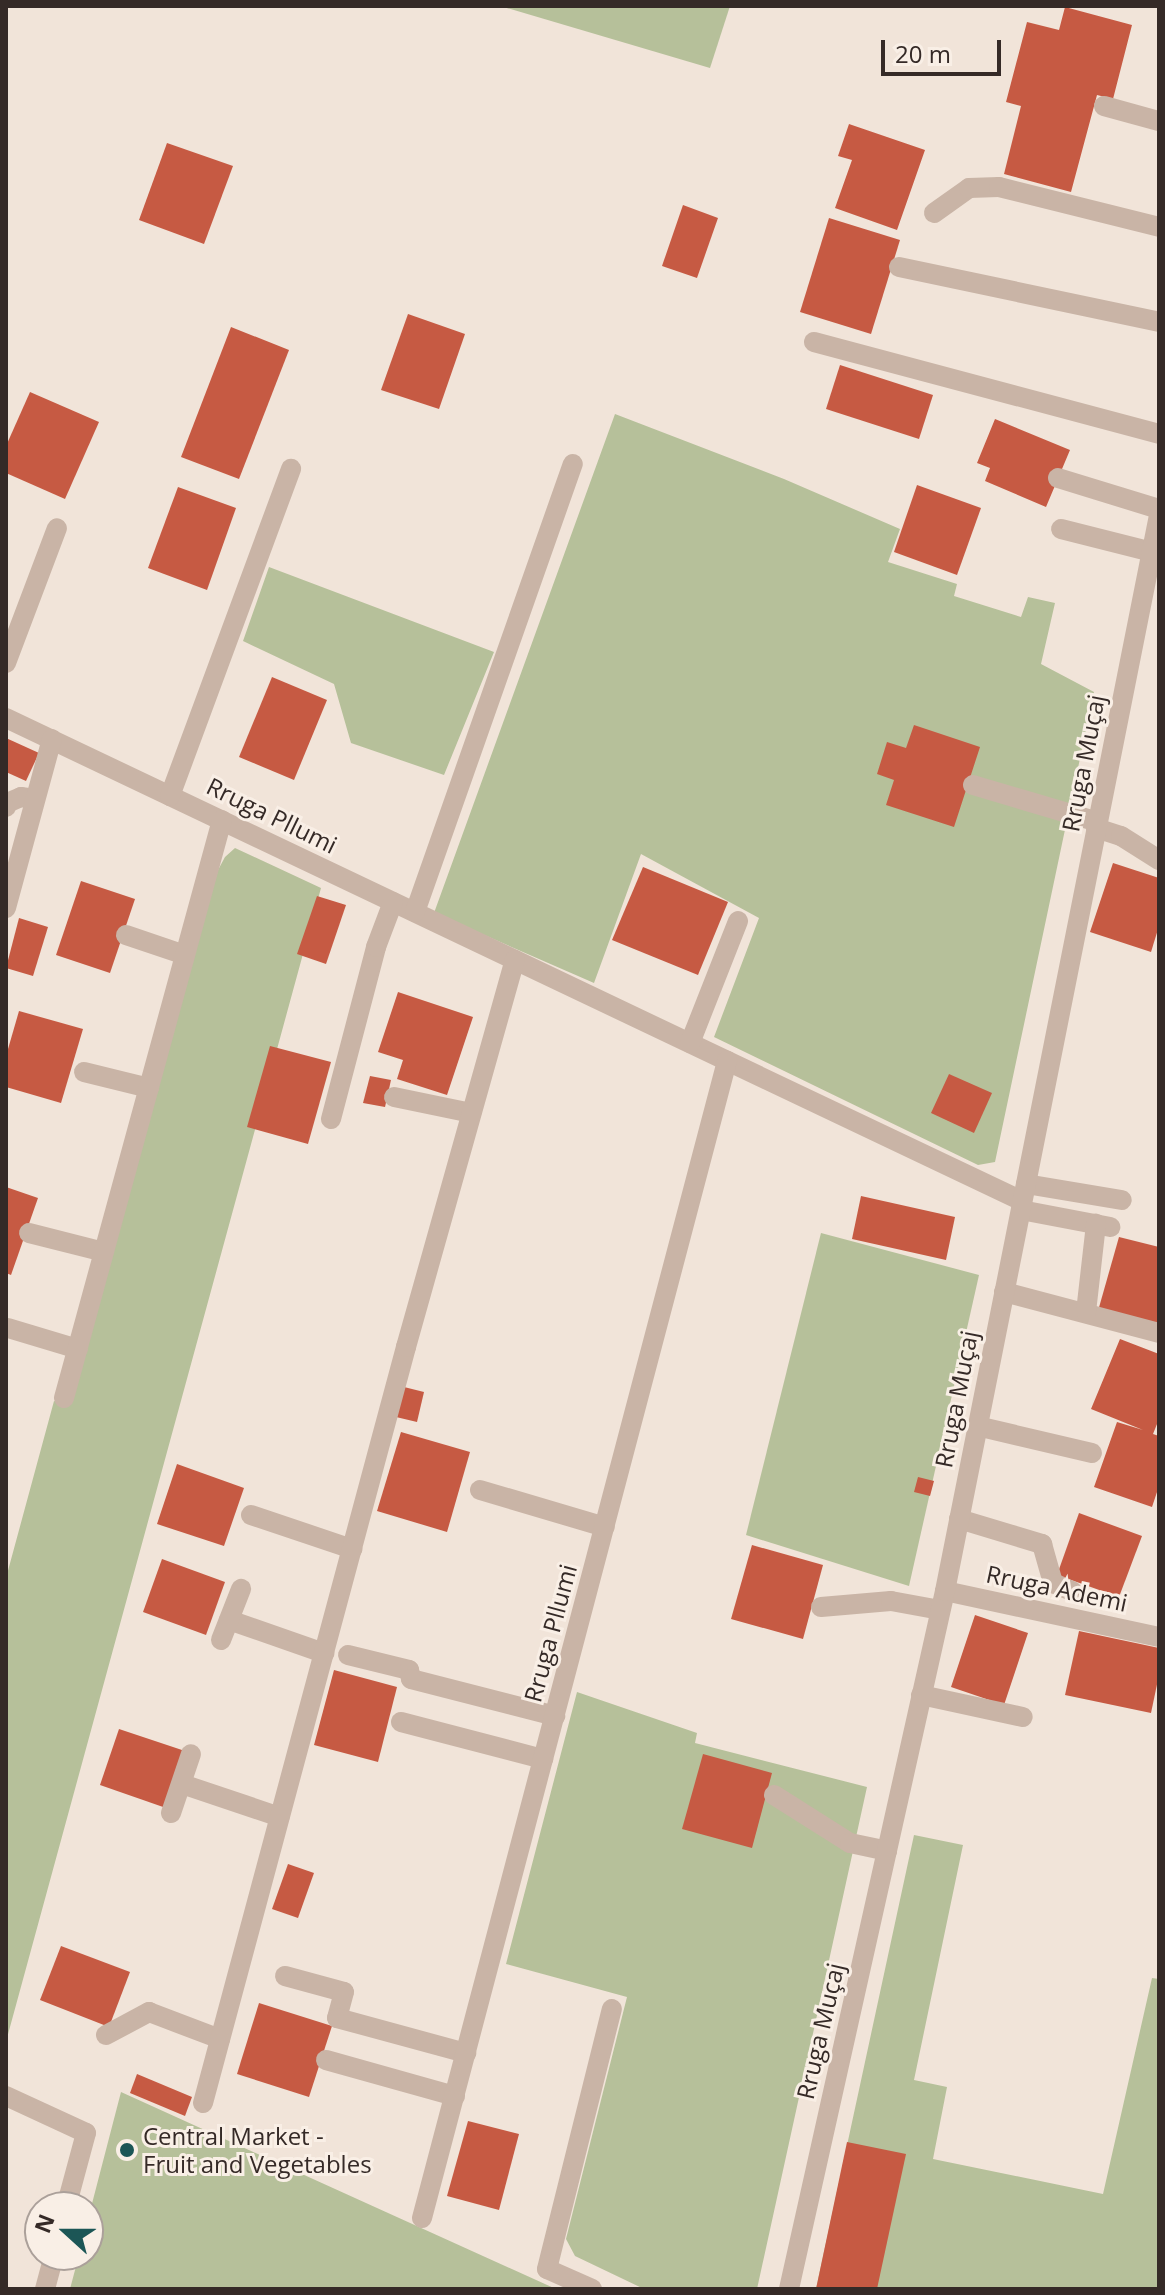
<!DOCTYPE html>
<meta charset="utf-8">
<style>
body{margin:0}
#map{position:relative;width:1165px;height:2295px;overflow:hidden;background:#f1e4d9;font-family:"Open Sans",sans-serif}
div>[style]{position:absolute}
.green>*{inset:0;background:#b6c09a}
.building>*{inset:0;background:#c65a43}
.minor>*{height:20px;margin:-10px;padding:0 10px;transform-origin:10px;border-radius:10px;background:#c9b4a6}
.dots>*{width:22px;height:22px;translate:-50% -50%;box-sizing:border-box;border:4px solid #f9efe6;border-radius:50%}
span{translate:-50% -50%;white-space:nowrap;text-align:center;line-height:1.15;-webkit-text-stroke:6px #f9efe6;paint-order:stroke}
.street-label{font-size:24px;color:#352a27}
.poi-label{font-size:24px;color:#352a27}
.left{translate:0 -50%;text-align:left}
.frame{position:absolute;inset:0;border:8px solid #352a27;pointer-events:none}
.north{position:absolute;left:24px;top:2191px;width:80px;height:80px;box-sizing:border-box;background:#f9efe6;border:2px solid #aba09a;border-radius:50%;rotate:291deg;font-size:22px;font-weight:700;line-height:32px;text-align:center;color:#352a27}
.north::after{content:'';display:block;margin:auto;width:28px;height:36px;background:#1c5656;clip-path:polygon(50% 0,100% 100%,50% 72%,0 100%)}
.scale{position:absolute;left:881px;top:40px;width:120px;height:36px;box-sizing:border-box;border:4px solid #352a27;border-top:0;padding-left:10px;font-size:24px;line-height:28px;white-space:nowrap;color:#352a27;-webkit-text-stroke:6px #f9efe6;paint-order:stroke}
</style>
<div id="map">
<div class="green">
<i style="clip-path:polygon(500px 6px,730px 6px,710px 68px)"></i>
<i style="clip-path:polygon(615px 414px,784px 479px,900px 529px,888px 562px,957px 584px,954px 596px,1021px 617px,1028px 597px,1055px 603px,1041px 664px,1094px 692px,995px 1162px,978px 1165px,714px 1037px,759px 918px,641px 854px,594px 983px,434px 913px)"></i>
<i style="clip-path:polygon(269px 567px,494px 652px,444px 775px,351px 743px,334px 684px,243px 641px)"></i>
<i style="clip-path:polygon(235px 848px,321px 888px,7px 2038px,6px 1578px,54px 1401px,68px 1405px,218px 870px,225px 857px)"></i>
<i style="clip-path:polygon(821px 1233px,979px 1275px,909px 1586px,746px 1535px)"></i>
<i style="clip-path:polygon(577px 1692px,697px 1733px,695px 1743px,867px 1787px,757px 2289px,644px 2289px,575px 2256px,566px 2239px,627px 1997px,506px 1964px)"></i>
<i style="clip-path:polygon(914px 1835px,963px 1845px,914px 2080px,947px 2087px,933px 2159px,1103px 2194px,1152px 1978px,1159px 1979px,1159px 2289px,816px 2289px)"></i>
<i style="clip-path:polygon(121px 2092px,556px 2289px,70px 2289px,79px 2255px,88px 2255px,88px 2219px)"></i>
</div>
<div class="building">
<i style="clip-path:polygon(1065px 7px,1132px 25px,1113px 99px,1097px 95px,1071px 192px,1004px 174px,1021px 106px,1006px 102px,1027px 22px,1059px 30px)"></i>
<i style="clip-path:polygon(849px 124px,925px 150px,897px 230px,835px 208px,852px 160px,838px 156px)"></i>
<i style="clip-path:polygon(167px 143px,233px 166px,204px 244px,139px 220px)"></i>
<i style="clip-path:polygon(683px 205px,718px 218px,697px 278px,662px 266px)"></i>
<i style="clip-path:polygon(829px 218px,900px 240px,871px 334px,800px 312px)"></i>
<i style="clip-path:polygon(408px 314px,465px 334px,439px 409px,381px 390px)"></i>
<i style="clip-path:polygon(231px 327px,289px 350px,239px 479px,181px 457px)"></i>
<i style="clip-path:polygon(840px 365px,933px 395px,919px 439px,826px 409px)"></i>
<i style="clip-path:polygon(30px 392px,99px 422px,65px 499px,6px 473px,6px 446px)"></i>
<i style="clip-path:polygon(995px 419px,1070px 450px,1046px 507px,985px 481px,990px 468px,977px 463px)"></i>
<i style="clip-path:polygon(917px 485px,981px 508px,957px 575px,894px 552px)"></i>
<i style="clip-path:polygon(178px 487px,236px 508px,207px 590px,148px 568px)"></i>
<i style="clip-path:polygon(272px 677px,327px 700px,294px 780px,239px 757px)"></i>
<i style="clip-path:polygon(914px 725px,980px 747px,954px 827px,886px 805px,894px 780px,877px 774px,887px 742px,906px 748px)"></i>
<i style="clip-path:polygon(6px 738px,39px 753px,26px 781px,6px 772px)"></i>
<i style="clip-path:polygon(1113px 863px,1159px 878px,1159px 926px,1151px 952px,1090px 932px)"></i>
<i style="clip-path:polygon(643px 867px,728px 902px,698px 975px,612px 940px)"></i>
<i style="clip-path:polygon(81px 881px,135px 899px,110px 973px,56px 955px)"></i>
<i style="clip-path:polygon(317px 896px,346px 905px,326px 964px,297px 954px)"></i>
<i style="clip-path:polygon(19px 918px,48px 927px,33px 976px,6px 968px)"></i>
<i style="clip-path:polygon(398px 992px,473px 1017px,447px 1095px,397px 1079px,403px 1060px,378px 1052px)"></i>
<i style="clip-path:polygon(19px 1011px,83px 1029px,61px 1103px,6px 1087px,6px 1056px)"></i>
<i style="clip-path:polygon(270px 1046px,331px 1062px,308px 1144px,247px 1127px)"></i>
<i style="clip-path:polygon(949px 1074px,992px 1093px,974px 1133px,931px 1113px)"></i>
<i style="clip-path:polygon(370px 1076px,391px 1080px,385px 1107px,363px 1103px)"></i>
<i style="clip-path:polygon(6px 1187px,38px 1198px,11px 1275px,6px 1273px)"></i>
<i style="clip-path:polygon(861px 1196px,955px 1217px,946px 1260px,852px 1239px)"></i>
<i style="clip-path:polygon(1119px 1237px,1159px 1247px,1159px 1327px,1098px 1311px)"></i>
<i style="clip-path:polygon(1120px 1339px,1159px 1354px,1159px 1419px,1153px 1434px,1159px 1436px,1159px 1486px,1152px 1507px,1094px 1487px,1117px 1422px,1143px 1430px,1091px 1409px)"></i>
<i style="clip-path:polygon(404px 1387px,424px 1392px,417px 1422px,396px 1417px)"></i>
<i style="clip-path:polygon(401px 1432px,470px 1452px,447px 1532px,377px 1511px)"></i>
<i style="clip-path:polygon(177px 1464px,244px 1488px,224px 1546px,157px 1524px)"></i>
<i style="clip-path:polygon(918px 1477px,934px 1481px,930px 1496px,914px 1492px)"></i>
<i style="clip-path:polygon(1079px 1513px,1142px 1536px,1119px 1597px,1057px 1575px)"></i>
<i style="clip-path:polygon(752px 1545px,823px 1565px,803px 1639px,731px 1619px)"></i>
<i style="clip-path:polygon(162px 1559px,225px 1582px,206px 1635px,143px 1612px)"></i>
<i style="clip-path:polygon(975px 1615px,1028px 1633px,1004px 1705px,951px 1687px)"></i>
<i style="clip-path:polygon(1079px 1631px,1159px 1648px,1159px 1675px,1151px 1713px,1065px 1695px)"></i>
<i style="clip-path:polygon(334px 1670px,397px 1687px,378px 1762px,314px 1745px)"></i>
<i style="clip-path:polygon(119px 1729px,185px 1751px,166px 1808px,100px 1785px)"></i>
<i style="clip-path:polygon(703px 1754px,772px 1773px,752px 1848px,682px 1829px)"></i>
<i style="clip-path:polygon(288px 1864px,314px 1873px,298px 1918px,272px 1909px)"></i>
<i style="clip-path:polygon(61px 1946px,130px 1972px,109px 2027px,40px 2000px)"></i>
<i style="clip-path:polygon(259px 2003px,332px 2026px,309px 2097px,237px 2074px)"></i>
<i style="clip-path:polygon(137px 2074px,192px 2097px,185px 2116px,130px 2093px)"></i>
<i style="clip-path:polygon(468px 2121px,519px 2134px,499px 2210px,447px 2196px)"></i>
<i style="clip-path:polygon(847px 2142px,906px 2154px,877px 2289px,816px 2289px)"></i>
</div>
<div class="minor">
<i style="left:1104px;top:106px;width:57px;rotate:15.3deg"></i>
<i style="left:934px;top:213px;width:43px;rotate:-35.5deg"></i>
<i style="left:969px;top:188px;width:30px;rotate:-2deg"></i>
<i style="left:999px;top:187px;width:165px;rotate:14deg"></i>
<i style="left:899px;top:267px;width:266px;rotate:11.9deg"></i>
<i style="left:814px;top:342px;width:357px;rotate:14.9deg"></i>
<i style="left:1058px;top:478px;width:106px;rotate:17.1deg"></i>
<i style="left:1061px;top:529px;width:94px;rotate:14.2deg"></i>
<i style="left:6px;top:663px;width:144px;rotate:-69.3deg"></i>
<i style="left:6px;top:718px;width:1125px;rotate:25.43deg"></i>
<i style="left:973px;top:785px;width:130px;rotate:16.5deg"></i>
<i style="left:170px;top:796px;width:349px;rotate:-69.7deg"></i>
<i style="left:6px;top:807px;width:4px;rotate:-76deg"></i>
<i style="left:7px;top:803px;width:15px;rotate:-23deg"></i>
<i style="left:21px;top:797px;width:14px;rotate:8deg"></i>
<i style="left:1096px;top:828px;width:26px;rotate:18deg"></i>
<i style="left:1121px;top:836px;width:45px;rotate:32.3deg"></i>
<i style="left:6px;top:908px;width:175px;rotate:-74.8deg"></i>
<i style="left:415px;top:912px;width:475px;rotate:-70.6deg"></i>
<i style="left:126px;top:935px;width:62px;rotate:18.7deg"></i>
<i style="left:690px;top:1043px;width:131px;rotate:-68.5deg"></i>
<i style="left:84px;top:1072px;width:67px;rotate:13.8deg"></i>
<i style="left:394px;top:1097px;width:79px;rotate:11.7deg"></i>
<i style="left:331px;top:1119px;width:178px;rotate:-75.3deg"></i>
<i style="left:376px;top:947px;width:48px;rotate:-69.3deg"></i>
<i style="left:1026px;top:1184px;width:97px;rotate:9.5deg"></i>
<i style="left:1021px;top:1210px;width:91px;rotate:10.8deg"></i>
<i style="left:29px;top:1233px;width:77px;rotate:14.2deg"></i>
<i style="left:1004px;top:1292px;width:160px;rotate:14.8deg"></i>
<i style="left:1086px;top:1312px;width:89px;rotate:-83.5deg"></i>
<i style="left:8px;top:1328px;width:73px;rotate:16.7deg"></i>
<i style="left:64px;top:1398px;width:599px;rotate:-74.71deg"></i>
<i style="left:977px;top:1426px;width:118px;rotate:13.2deg"></i>
<i style="left:480px;top:1490px;width:130px;rotate:16.5deg"></i>
<i style="left:251px;top:1515px;width:107px;rotate:18.6deg"></i>
<i style="left:959px;top:1519px;width:87px;rotate:16.8deg"></i>
<i style="left:1042px;top:1544px;width:41px;rotate:74.2deg"></i>
<i style="left:1053px;top:1583px;width:21px;rotate:23deg"></i>
<i style="left:945px;top:1591px;width:219px;rotate:12.1deg"></i>
<i style="left:821px;top:1607px;width:70px;rotate:-4.9deg"></i>
<i style="left:891px;top:1601px;width:50px;rotate:10.4deg"></i>
<i style="left:229px;top:1620px;width:101px;rotate:19.2deg"></i>
<i style="left:221px;top:1640px;width:55px;rotate:-68.6deg"></i>
<i style="left:348px;top:1655px;width:63px;rotate:13.8deg"></i>
<i style="left:409px;top:1670px;width:9px;rotate:77deg"></i>
<i style="left:411px;top:1679px;width:149px;rotate:14.4deg"></i>
<i style="left:921px;top:1695px;width:104px;rotate:12.2deg"></i>
<i style="left:401px;top:1722px;width:147px;rotate:14.6deg"></i>
<i style="left:182px;top:1784px;width:103px;rotate:18.6deg"></i>
<i style="left:774px;top:1795px;width:90px;rotate:32.3deg"></i>
<i style="left:850px;top:1843px;width:38px;rotate:12deg"></i>
<i style="left:171px;top:1813px;width:62px;rotate:-71.3deg"></i>
<i style="left:285px;top:1976px;width:61px;rotate:15.2deg"></i>
<i style="left:344px;top:1992px;width:27px;rotate:105deg"></i>
<i style="left:337px;top:2018px;width:134px;rotate:15.2deg"></i>
<i style="left:106px;top:2035px;width:49px;rotate:-28.1deg"></i>
<i style="left:149px;top:2012px;width:76px;rotate:20.8deg"></i>
<i style="left:326px;top:2060px;width:134px;rotate:15.6deg"></i>
<i style="left:6px;top:2096px;width:88px;rotate:24.8deg"></i>
<i style="left:86px;top:2133px;width:77px;rotate:105.1deg"></i>
<i style="left:203px;top:2103px;width:783px;rotate:-74.97deg"></i>
<i style="left:406px;top:1347px;width:402px;rotate:-74.3deg"></i>
<i style="left:422px;top:2218px;width:1197px;rotate:-75.23deg"></i>
<i style="left:45px;top:2289px;width:35px;rotate:-75deg"></i>
<i style="left:592px;top:2289px;width:49px;rotate:-156deg"></i>
<i style="left:547px;top:2269px;width:268px;rotate:-76deg"></i>
<i style="left:789px;top:2289px;width:715px;rotate:-77.4deg"></i>
<i style="left:945px;top:1591px;width:1097px;rotate:-78.75deg"></i>
</div>
<div class="dots">
<i style="left:127px;top:2150px;background:#1c5656"></i>
</div>
<div class="street-label">
<span style="left:1083px;top:763px;rotate:-79deg">Rruga Muçaj</span>
<span style="left:272px;top:815px;rotate:26deg">Rruga Pllumi</span>
<span style="left:956px;top:1399px;rotate:-79deg">Rruga Muçaj</span>
<span style="left:1057px;top:1588px;rotate:12deg">Rruga Ademi</span>
<span style="left:550px;top:1633px;rotate:-75deg">Rruga Pllumi</span>
<span style="left:820px;top:2031px;rotate:-77deg">Rruga Muçaj</span>
</div>
<div class="poi-label">
<span class="left" style="left:143px;top:2150px">Central Market -<br>Fruit and Vegetables</span>
</div>
<div class="frame"></div>
<div class="north">N</div>
<div class="scale">20 m</div>
</div>
